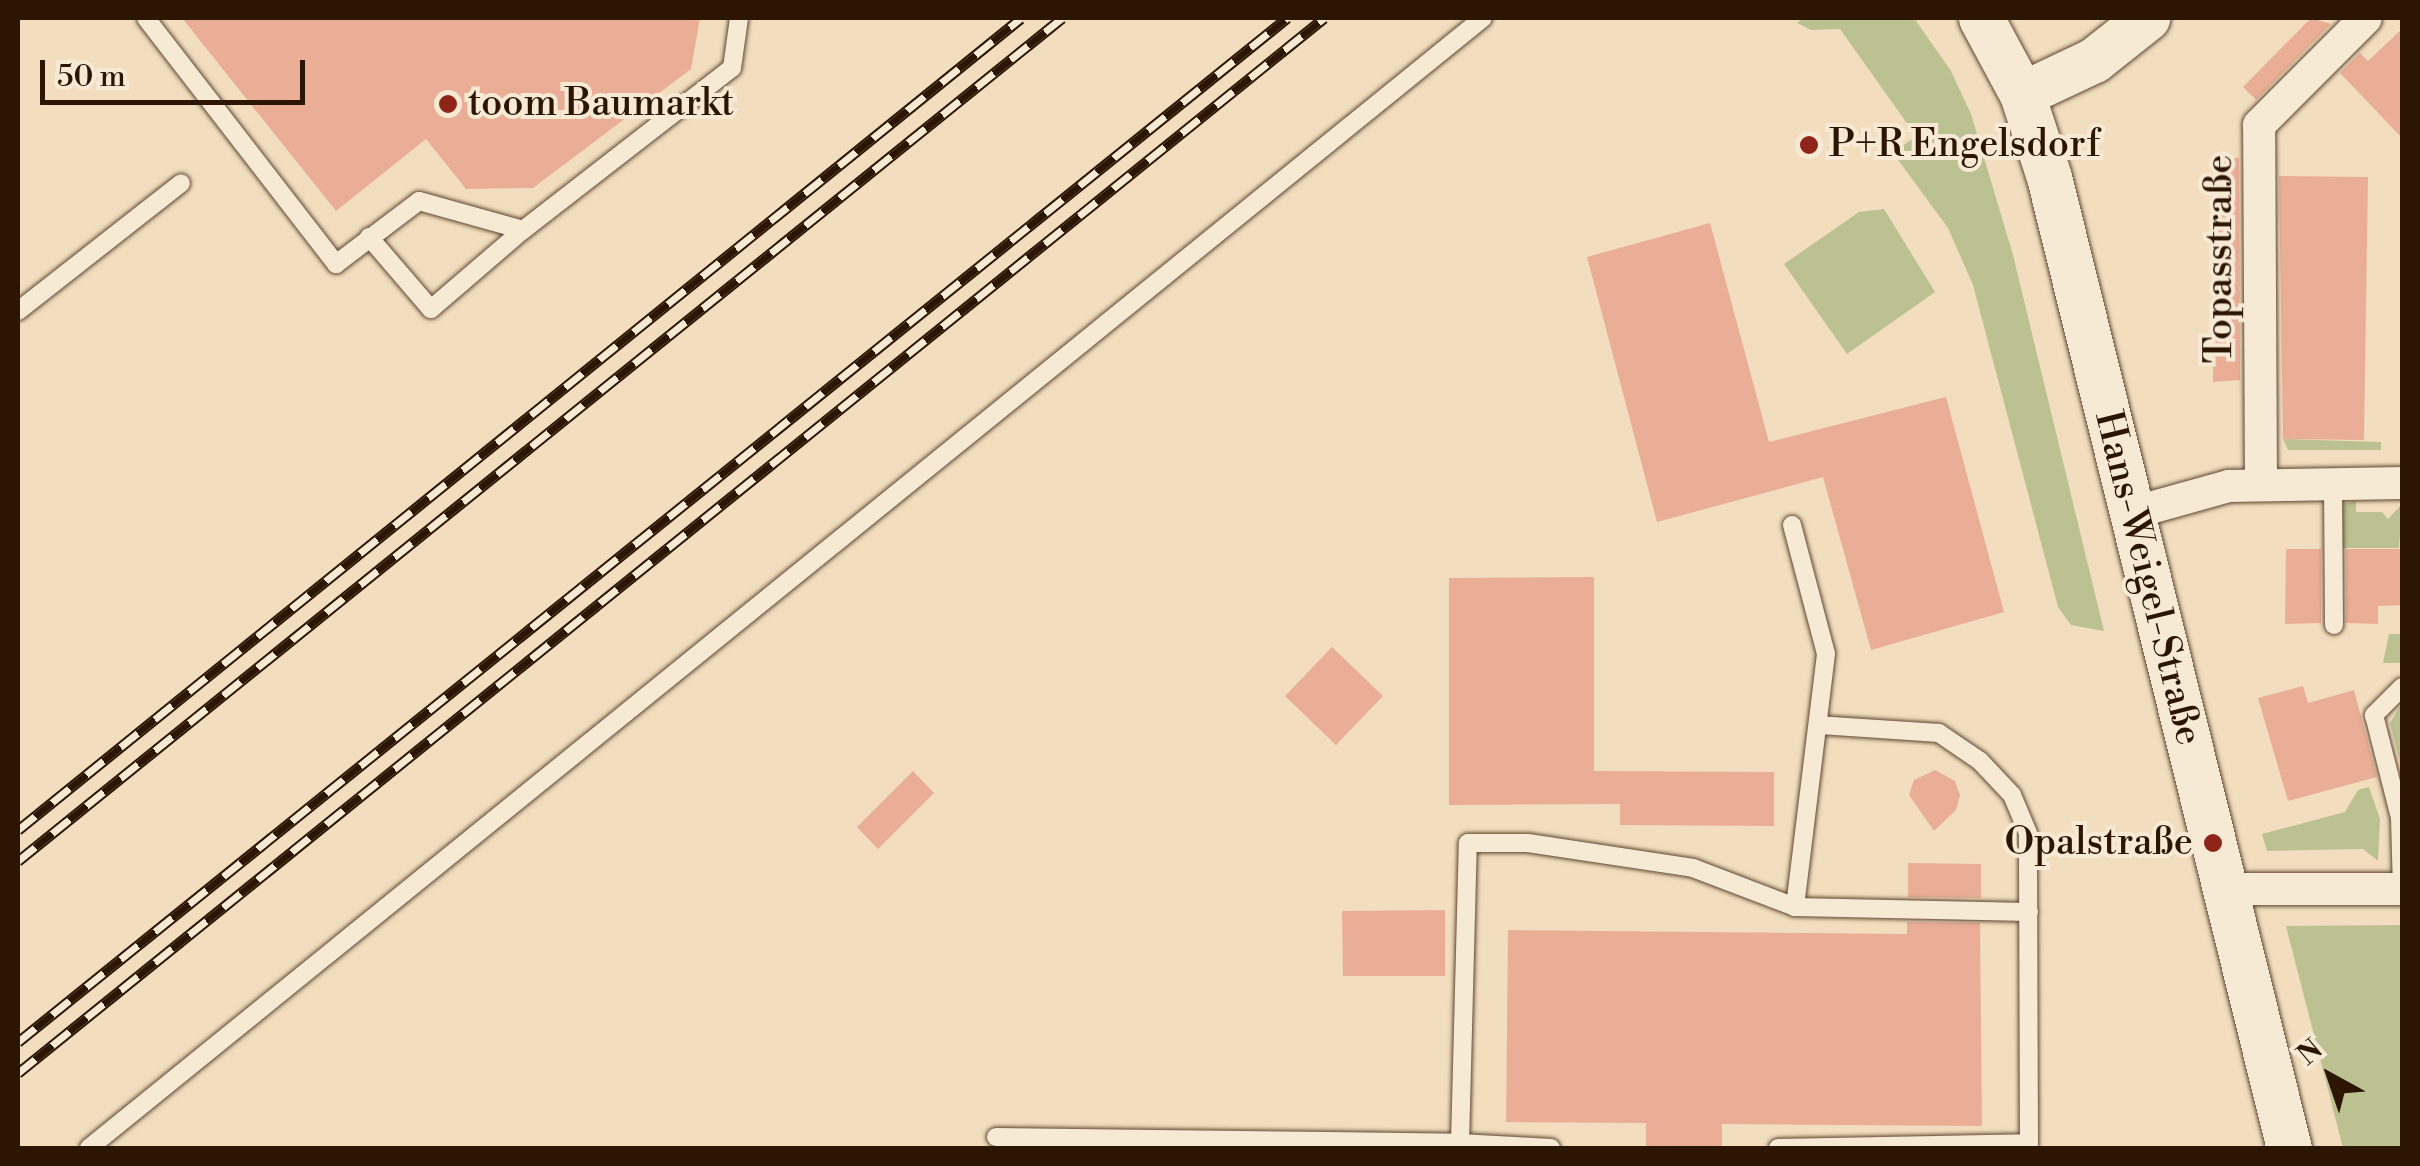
<!DOCTYPE html>
<meta charset="utf-8">
<style>
body{margin:0}
#map{position:relative;width:2420px;height:1166px;overflow:hidden;background:#f2debf;font-family:"Libre Bodoni",serif}
div>[style]{position:absolute}
.green>*{inset:0;background:#bcc191}
.building>*{inset:0;background:#eaae96}
.roads{filter:drop-shadow(0 0 2px #5e4732) drop-shadow(0 0 2px #5e4732)}
.lane>*{height:18px;margin:-9px;padding:0 9px;transform-origin:9px;border-radius:9px;background:#f7ead5}
.street>*{height:32px;margin:-16px;padding:0 16px;transform-origin:16px;border-radius:16px;background:#f7ead5}
.secondary>*{height:45px;margin:-22.5px;padding:0 22.5px;transform-origin:22.5px;border-radius:22.5px;background:#f7ead5}
.rail>*{height:11px;margin-top:-5.5px;transform-origin:0;background:repeating-linear-gradient(90deg,#f7ead5 0 22px,#2c1503 0 44px);box-sizing:border-box;border-block:2px solid #2c1503}
.dots>*{width:28px;height:28px;translate:-50% -50%;box-sizing:border-box;border:5px solid #f7ead5;border-radius:50%}
span{translate:-50% -50%;white-space:nowrap;text-align:center;line-height:1.15;-webkit-text-stroke:8px #f7ead5;paint-order:stroke}
.poi-label{font-size:38px;color:#2c1503}
.left{translate:0 -50%;text-align:left}
.right{translate:-100% -50%;text-align:right}
.street-label{font-size:38px;color:#2c1503}
.frame{position:absolute;inset:0;border:20px solid #2c1503;pointer-events:none}
.north{position:absolute;left:2280px;top:1026px;width:100px;height:100px;-webkit-text-stroke:8px #f7ead5;paint-order:stroke;rotate:320deg;font-size:28px;font-weight:700;line-height:40px;text-align:center;color:#2c1503}
.north::after{content:'';display:block;margin:auto;width:35px;height:45px;background:#2c1503;clip-path:polygon(50% 0,100% 100%,50% 72%,0 100%)}
.scale{position:absolute;left:40px;top:60px;width:265px;height:45px;box-sizing:border-box;border:5px solid #2c1503;border-top:0;padding-left:12px;font-size:30px;line-height:35px;white-space:nowrap;color:#2c1503;-webkit-text-stroke:8px #f7ead5;paint-order:stroke}
</style>
<div id="map">
<div class="green">
<i style="clip-path:polygon(1802px 18px,1914px 18px,1951px 71px,1971px 114px,2013px 255px,2104px 631px,2071px 625px,2058px 607px,1973px 285px,1948px 228px,1893px 153px,1916px 136px,1840px 29px,1811px 30px,1797px 23px)"></i>
<i style="clip-path:polygon(1884px 209px,1935px 292px,1847px 354px,1784px 264px,1859px 212px)"></i>
<i style="clip-path:polygon(2283px 439px,2381px 442px,2381px 450px,2288px 450px)"></i>
<i style="clip-path:polygon(2356px 501px,2356px 512px,2382px 512px,2388px 519px,2402px 504px,2399px 548px,2340px 548px,2342px 504px)"></i>
<i style="clip-path:polygon(2389px 634px,2402px 634px,2402px 663px,2383px 663px)"></i>
<i style="clip-path:polygon(2402px 703px,2402px 769px,2390px 723px)"></i>
<i style="clip-path:polygon(2369px 787px,2380px 819px,2378px 861px,2363px 849px,2267px 851px,2262px 834px,2345px 812px,2358px 790px)"></i>
<i style="clip-path:polygon(2402px 925px,2402px 1148px,2343px 1148px,2286px 926px)"></i>
</div>
<div class="building">
<i style="clip-path:polygon(182px 18px,700px 18px,691px 69px,533px 188px,466px 189px,426px 139px,336px 211px)"></i>
<i style="clip-path:polygon(2311px 18px,2331px 24px,2256px 100px,2243px 87px)"></i>
<i style="clip-path:polygon(2402px 29px,2402px 138px,2340px 73px,2360px 53px,2368px 61px)"></i>
<i style="clip-path:polygon(2214px 157px,2239px 158px,2240px 380px,2213px 382px)"></i>
<i style="clip-path:polygon(2279px 176px,2368px 177px,2364px 440px,2283px 439px)"></i>
<i style="clip-path:polygon(1710px 223px,1769px 442px,1946px 397px,2004px 612px,1871px 650px,1823px 477px,1657px 522px,1587px 257px)"></i>
<i style="clip-path:polygon(2286px 549px,2321px 549px,2321px 623px,2285px 624px)"></i>
<i style="clip-path:polygon(2346px 549px,2402px 549px,2402px 605px,2378px 606px,2378px 624px,2346px 623px)"></i>
<i style="clip-path:polygon(1594px 577px,1594px 771px,1774px 772px,1774px 826px,1620px 825px,1620px 804px,1449px 805px,1449px 578px)"></i>
<i style="clip-path:polygon(1332px 647px,1383px 696px,1336px 745px,1285px 696px)"></i>
<i style="clip-path:polygon(2303px 686px,2308px 703px,2354px 690px,2377px 777px,2288px 801px,2258px 698px)"></i>
<i style="clip-path:polygon(1935px 770px,1955px 781px,1960px 795px,1956px 810px,1934px 831px,1909px 795px,1914px 780px)"></i>
<i style="clip-path:polygon(913px 771px,934px 793px,878px 849px,857px 827px)"></i>
<i style="clip-path:polygon(1908px 863px,1981px 864px,1981px 898px,1908px 897px)"></i>
<i style="clip-path:polygon(1445px 910px,1445px 976px,1343px 976px,1342px 911px)"></i>
<i style="clip-path:polygon(1907px 922px,1980px 923px,1982px 1126px,1722px 1124px,1722px 1148px,1646px 1148px,1646px 1123px,1506px 1122px,1508px 930px,1907px 934px)"></i>
</div>
<div class="roads">
<div class="lane">
<i style="left:146px;top:18px;width:311px;rotate:52.3deg"></i>
<i style="left:336px;top:264px;width:104px;rotate:-37.2deg"></i>
<i style="left:419px;top:201px;width:108px;rotate:15.6deg"></i>
<i style="left:523px;top:230px;width:264px;rotate:-37.8deg"></i>
<i style="left:732px;top:68px;width:50px;rotate:-82deg"></i>
<i style="left:369px;top:237px;width:95px;rotate:49.3deg"></i>
<i style="left:431px;top:309px;width:121px;rotate:-40.7deg"></i>
<i style="left:18px;top:311px;width:207px;rotate:-38.1deg"></i>
<i style="left:2333px;top:483px;width:142px;rotate:89.6deg"></i>
<i style="left:1792px;top:525px;width:133px;rotate:75.2deg"></i>
<i style="left:1826px;top:654px;width:255px;rotate:97deg"></i>
<i style="left:2402px;top:687px;width:40px;rotate:135deg"></i>
<i style="left:2374px;top:715px;width:106px;rotate:75.8deg"></i>
<i style="left:2400px;top:818px;width:70px;rotate:88.4deg"></i>
<i style="left:996px;top:1137px;width:464px;rotate:0.7deg"></i>
<i style="left:89px;top:1148px;width:1794px;rotate:-39.03deg"></i>
<i style="left:1551px;top:1148px;width:91px;rotate:-176.9deg"></i>
<i style="left:1460px;top:1143px;width:300px;rotate:-88.5deg"></i>
<i style="left:1468px;top:843px;width:60px"></i>
<i style="left:1528px;top:843px;width:167px;rotate:8.6deg"></i>
<i style="left:1693px;top:868px;width:109px;rotate:20.9deg"></i>
<i style="left:1795px;top:907px;width:234px;rotate:1.2deg"></i>
<i style="left:1778px;top:1148px;width:251px;rotate:-1.1deg"></i>
<i style="left:2029px;top:1143px;width:310px;rotate:-90.2deg"></i>
<i style="left:2028px;top:833px;width:41px;rotate:-112.8deg"></i>
<i style="left:2012px;top:795px;width:47px;rotate:-133.3deg"></i>
<i style="left:1980px;top:761px;width:50px;rotate:-145.7deg"></i>
<i style="left:1939px;top:733px;width:119px;rotate:-176.2deg"></i>
</div>
<div class="street">
<i style="left:2261px;top:484px;width:359px;rotate:-90.3deg"></i>
<i style="left:2259px;top:125px;width:151px;rotate:-45deg"></i>
<i style="left:2132px;top:513px;width:101px;rotate:-15.6deg"></i>
<i style="left:2229px;top:486px;width:173px;rotate:-1deg"></i>
<i style="left:2224px;top:889px;width:178px"></i>
</div>
<div class="secondary">
<i style="left:1981px;top:18px;width:86px;rotate:61.7deg"></i>
<i style="left:2022px;top:94px;width:87px;rotate:72deg"></i>
<i style="left:2049px;top:177px;width:1000px;rotate:76.12deg"></i>
<i style="left:2022px;top:94px;width:80px;rotate:-25.3deg"></i>
<i style="left:2094px;top:60px;width:68px;rotate:-38.4deg"></i>
</div>
</div>
<div class="rail">
<i style="left:18px;top:830px;width:1290px;rotate:-38.99deg"></i>
<i style="left:18px;top:861px;width:1342px;rotate:-38.92deg"></i>
<i style="left:18px;top:1042px;width:1631px;rotate:-38.9deg"></i>
<i style="left:18px;top:1073px;width:1679px;rotate:-38.93deg"></i>
</div>
<div class="dots">
<i style="left:448px;top:104px;background:#8f2418"></i>
<i style="left:1809px;top:145px;background:#8f2418"></i>
<i style="left:2213px;top:843px;background:#8f2418"></i>
</div>
<div class="poi-label">
<span class="left" style="left:468px;top:104px">toom Baumarkt</span>
<span class="left" style="left:1829px;top:145px">P+R Engelsdorf</span>
<span class="right" style="left:2193px;top:843px">Opalstraße</span>
</div>
<div class="street-label">
<span style="left:2220px;top:259px;rotate:-90deg">Topasstraße</span>
<span style="left:2148px;top:578px;rotate:76deg">Hans-Weigel-Straße</span>
</div>
<div class="frame"></div>
<div class="north">N</div>
<div class="scale">50 m</div>
</div>
